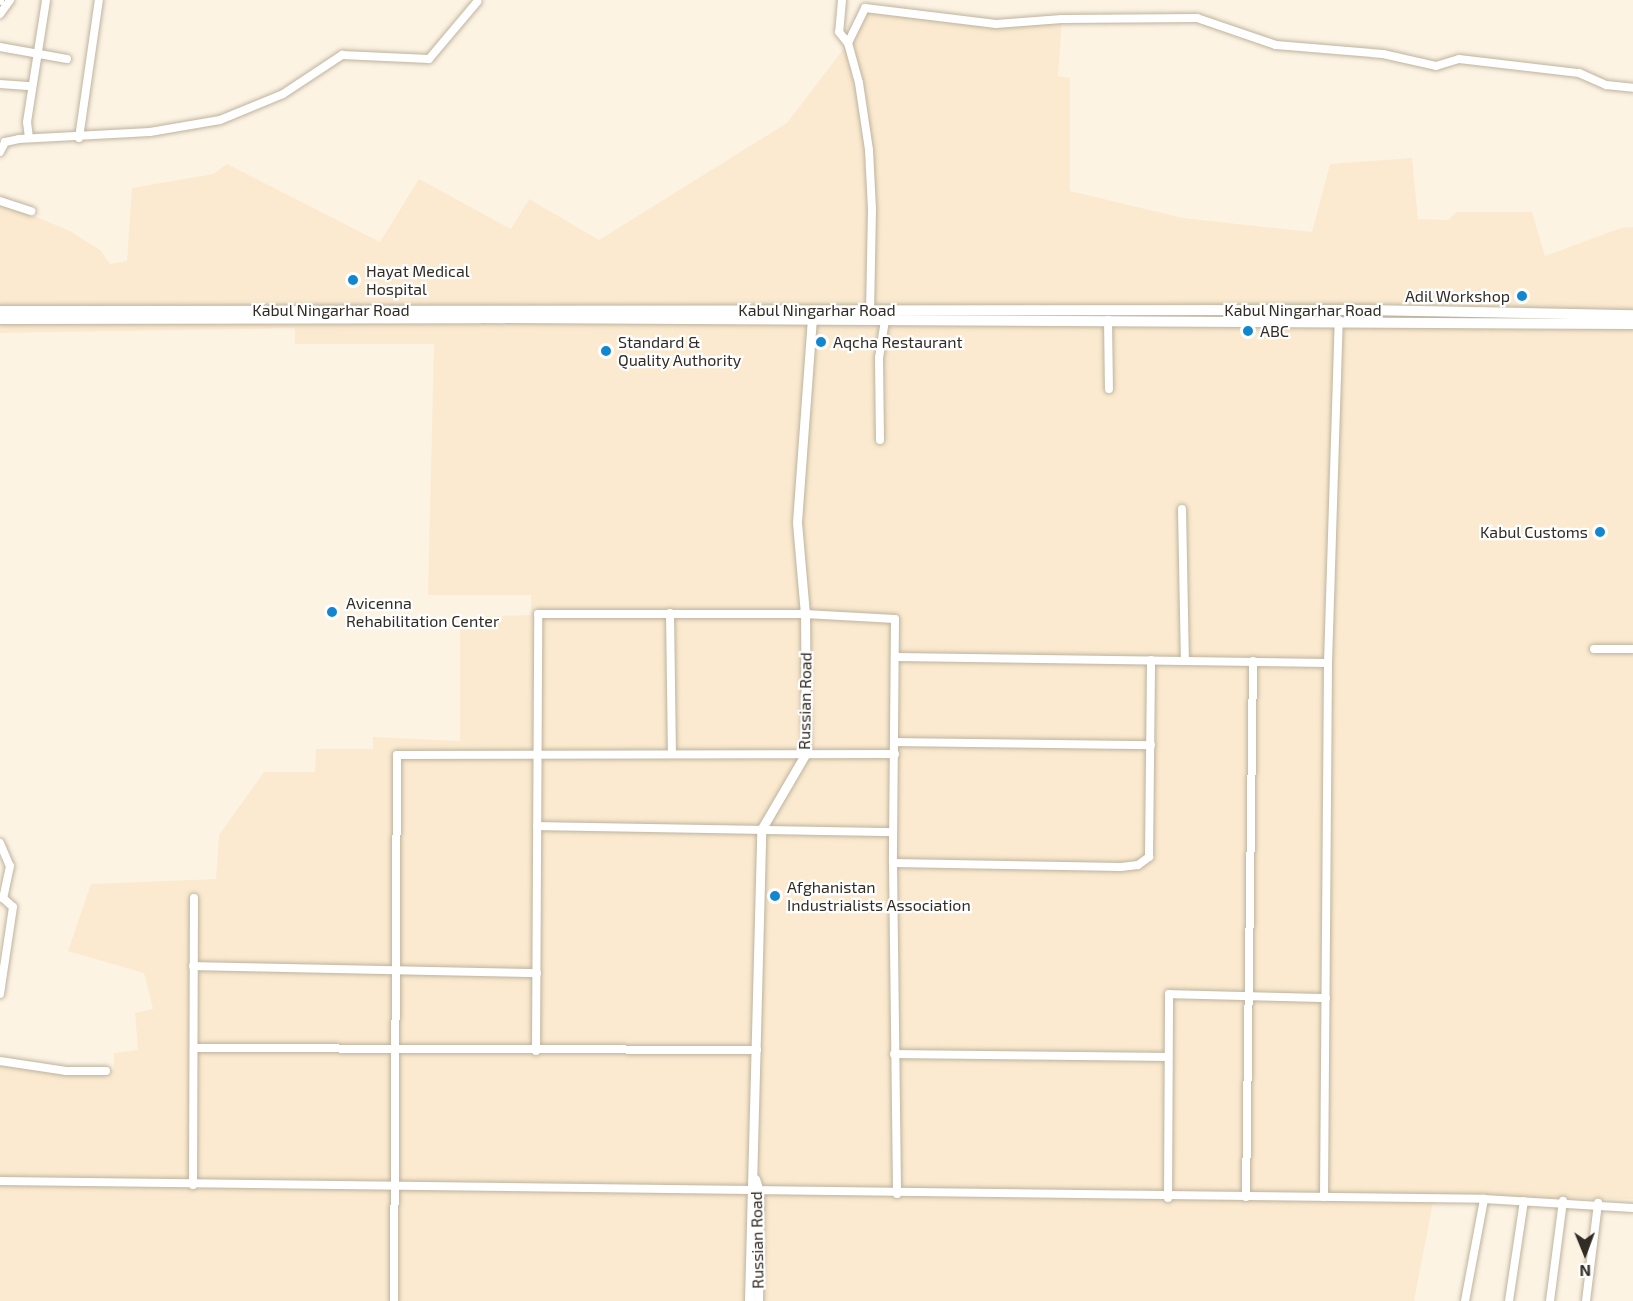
<!DOCTYPE html>
<style>
body{margin:0}
#map{position:relative;width:1633px;height:1301px;overflow:hidden;background:#fdf3e3;font-family:"Exo 2",sans-serif}
div>[style]{position:absolute}
.built>*{inset:0;background:#fbeacf}
.roads{filter:drop-shadow(0 0 2px #beb39f) drop-shadow(0 0 2px #beb39f)}
.minor>*{height:8px;margin:-4px;padding:0 4px;transform-origin:4px;border-radius:4px;background:#fff}
.major>*{height:9px;margin:-4.5px;padding:0 4.5px;transform-origin:4.5px;border-radius:4.5px;background:#fff}
.highway>*{height:10px;margin:-5px;padding:0 5px;transform-origin:5px;border-radius:5px;background:#fff}
.dots>*{width:16px;height:16px;translate:-50% -50%;box-sizing:border-box;border:3px solid #fff;border-radius:50%}
span{translate:-50% -50%;white-space:nowrap;text-align:center;line-height:1.15;-webkit-text-stroke:4.5px #fff;paint-order:stroke}
.poi-label{font-size:16px;color:#312c24}
.left{translate:0 -50%;text-align:left}
.right{translate:-100% -50%;text-align:right}
.street-label{font-size:16px;color:#312c24}
.north{position:absolute;left:1555px;top:1223px;width:60px;height:60px;-webkit-text-stroke:4px #fff;paint-order:stroke;rotate:179deg;font-size:16px;font-weight:700;line-height:24px;text-align:center;color:#312c24}
.north::after{content:'';display:block;margin:auto;width:21px;height:27px;background:#312c24;clip-path:polygon(50% 0,100% 100%,50% 72%,0 100%)}
</style>
<div id="map">
<div class="built">
<i style="clip-path:polygon(861px 10px,976px 22px,1062px 19px,1058px 76px,1070px 78px,1070px 191px,1183px 218px,1312px 232px,1330px 164px,1412px 158px,1418px 219px,1448px 220px,1457px 212px,1532px 212px,1545px 256px,1621px 228px,1633px 227px,1633px 1199px,1434px 1197px,1414px 1301px,0 1301px,0 1059px,53px 1071px,114px 1070px,114px 1053px,138px 1050px,135px 1013px,153px 1009px,144px 973px,68px 951px,91px 884px,216px 879px,219px 835px,264px 772px,315px 772px,316px 749px,373px 749px,373px 737px,460px 741px,460px 617px,531px 615px,531px 595px,428px 595px,434px 344px,295px 344px,295px 328px,0 333px,0 202px,70px 231px,100px 250px,110px 264px,127px 261px,132px 188px,213px 174px,227px 164px,380px 242px,419px 179px,511px 229px,529px 199px,599px 240px,787px 123px,848px 43px)"></i>
</div>
<div class="roads">
<div class="minor">
<i style="left:842px;top:0;width:32px;rotate:95deg"></i>
<i style="left:839px;top:32px;width:14px;rotate:51deg"></i>
<i style="left:848px;top:43px;width:41px;rotate:74.6deg"></i>
<i style="left:859px;top:83px;width:68px;rotate:81.5deg"></i>
<i style="left:869px;top:150px;width:59px;rotate:87.1deg"></i>
<i style="left:872px;top:209px;width:101px;rotate:91.1deg"></i>
<i style="left:0;top:1px;width:1px;rotate:-90deg"></i>
<i style="left:0;top:14px;width:17px;rotate:-54deg"></i>
<i style="left:848px;top:43px;width:39px;rotate:-64deg"></i>
<i style="left:865px;top:8px;width:132px;rotate:7deg"></i>
<i style="left:996px;top:24px;width:66px;rotate:-4.3deg"></i>
<i style="left:1062px;top:19px;width:135px;rotate:-0.4deg"></i>
<i style="left:1197px;top:18px;width:83px;rotate:18.9deg"></i>
<i style="left:1276px;top:45px;width:107px;rotate:4.8deg"></i>
<i style="left:1383px;top:54px;width:54px;rotate:12.8deg"></i>
<i style="left:1436px;top:66px;width:24px;rotate:-17deg"></i>
<i style="left:1459px;top:59px;width:121px;rotate:6.7deg"></i>
<i style="left:1579px;top:73px;width:30px;rotate:24deg"></i>
<i style="left:1606px;top:85px;width:27px;rotate:6deg"></i>
<i style="left:0;top:47px;width:68px;rotate:10.2deg"></i>
<i style="left:0;top:84px;width:31px;rotate:4deg"></i>
<i style="left:29px;top:138px;width:16px;rotate:-97deg"></i>
<i style="left:27px;top:122px;width:123px;rotate:-81.1deg"></i>
<i style="left:79px;top:138px;width:139px;rotate:-81.8deg"></i>
<i style="left:0;top:152px;width:11px;rotate:-63deg"></i>
<i style="left:5px;top:142px;width:14px;rotate:-12deg"></i>
<i style="left:19px;top:139px;width:131px;rotate:-3.1deg"></i>
<i style="left:150px;top:132px;width:71px;rotate:-9.7deg"></i>
<i style="left:220px;top:120px;width:68px;rotate:-22.4deg"></i>
<i style="left:283px;top:94px;width:71px;rotate:-33.5deg"></i>
<i style="left:342px;top:55px;width:87px;rotate:2.6deg"></i>
<i style="left:429px;top:59px;width:75px;rotate:-49.9deg"></i>
<i style="left:0;top:201px;width:33px;rotate:18deg"></i>
<i style="left:1108px;top:320px;width:69px;rotate:89.2deg"></i>
<i style="left:880px;top:440px;width:82px;rotate:-90.7deg"></i>
<i style="left:879px;top:358px;width:37px;rotate:-81deg"></i>
<i style="left:1182px;top:509px;width:151px;rotate:88.9deg"></i>
<i style="left:670px;top:613px;width:140px;rotate:89.2deg"></i>
<i style="left:1594px;top:649px;width:39px"></i>
<i style="left:897px;top:657px;width:431px;rotate:0.8deg"></i>
<i style="left:895px;top:742px;width:256px;rotate:0.7deg"></i>
<i style="left:537px;top:826px;width:356px;rotate:1deg"></i>
<i style="left:0;top:843px;width:25px;rotate:67deg"></i>
<i style="left:10px;top:866px;width:33px;rotate:102deg"></i>
<i style="left:3px;top:898px;width:13px;rotate:42deg"></i>
<i style="left:13px;top:907px;width:88px;rotate:98.5deg"></i>
<i style="left:893px;top:863px;width:228px;rotate:1deg"></i>
<i style="left:1121px;top:867px;width:17px;rotate:-7deg"></i>
<i style="left:1138px;top:865px;width:14px;rotate:-36deg"></i>
<i style="left:1149px;top:857px;width:197px;rotate:-89.4deg"></i>
<i style="left:193px;top:966px;width:344px;rotate:1.2deg"></i>
<i style="left:195px;top:1048px;width:562px;rotate:0.2deg"></i>
<i style="left:536px;top:1051px;width:437px;rotate:-89.7deg"></i>
<i style="left:538px;top:614px;width:267px"></i>
<i style="left:805px;top:614px;width:90px;rotate:3.2deg"></i>
<i style="left:895px;top:619px;width:244px;rotate:90.5deg"></i>
<i style="left:893px;top:863px;width:331px;rotate:89.3deg"></i>
<i style="left:894px;top:1054px;width:274px;rotate:0.6deg"></i>
<i style="left:0;top:1061px;width:67px;rotate:8.6deg"></i>
<i style="left:66px;top:1071px;width:40px"></i>
<i style="left:0;top:1181px;width:1484px;rotate:0.69deg"></i>
<i style="left:1484px;top:1199px;width:149px;rotate:3.5deg"></i>
<i style="left:193px;top:1185px;width:287px;rotate:-89.8deg"></i>
<i style="left:1246px;top:1197px;width:536px;rotate:-89.25deg"></i>
<i style="left:1324px;top:1197px;width:534px;rotate:-89.57deg"></i>
<i style="left:1328px;top:663px;width:343px;rotate:-88.2deg"></i>
<i style="left:1168px;top:1198px;width:204px;rotate:-89.7deg"></i>
<i style="left:1169px;top:994px;width:157px;rotate:1.5deg"></i>
<i style="left:394px;top:1301px;width:546px;rotate:-89.69deg"></i>
<i style="left:397px;top:755px;width:498px;rotate:-0.1deg"></i>
<i style="left:1465px;top:1301px;width:104px;rotate:-79.4deg"></i>
<i style="left:1509px;top:1301px;width:101px;rotate:-81.5deg"></i>
<i style="left:1550px;top:1301px;width:101px;rotate:-82.6deg"></i>
<i style="left:1586px;top:1301px;width:99px;rotate:-83deg"></i>
</div>
<div class="major">
<i style="left:755px;top:1179px;width:13px;rotate:72deg"></i>
<i style="left:759px;top:1191px;width:110px;rotate:90.5deg"></i>
<i style="left:749px;top:1301px;width:471px;rotate:-88.5deg"></i>
<i style="left:761px;top:830px;width:89px;rotate:-59.7deg"></i>
<i style="left:806px;top:753px;width:139px;rotate:-90.4deg"></i>
<i style="left:805px;top:614px;width:92px;rotate:-95deg"></i>
<i style="left:797px;top:522px;width:203px;rotate:-85.8deg"></i>
</div>
<div class="highway">
<i style="left:0;top:311px;width:1364px;rotate:-0.04deg"></i>
<i style="left:1364px;top:310px;width:269px;rotate:1.1deg"></i>
<i style="left:0;top:319px;width:481px;rotate:-0.1deg"></i>
<i style="left:481px;top:318px;width:1152px;rotate:0.3deg"></i>
</div>
</div>
<div class="dots">
<i style="left:353px;top:280px;background:#1287cf"></i>
<i style="left:1522px;top:296px;background:#1287cf"></i>
<i style="left:1248px;top:331px;background:#1287cf"></i>
<i style="left:821px;top:342px;background:#1287cf"></i>
<i style="left:606px;top:351px;background:#1287cf"></i>
<i style="left:1600px;top:532px;background:#1287cf"></i>
<i style="left:332px;top:612px;background:#1287cf"></i>
<i style="left:775px;top:896px;background:#1287cf"></i>
</div>
<div class="poi-label">
<span class="left" style="left:366px;top:280px">Hayat Medical<br>Hospital</span>
<span class="right" style="left:1510px;top:296px">Adil Workshop</span>
<span class="left" style="left:1260px;top:331px">ABC</span>
<span class="left" style="left:618px;top:351px">Standard &amp;<br>Quality Authority</span>
<span class="left" style="left:833px;top:342px">Aqcha Restaurant</span>
<span class="right" style="left:1588px;top:532px">Kabul Customs</span>
<span class="left" style="left:346px;top:612px">Avicenna<br>Rehabilitation Center</span>
<span class="left" style="left:787px;top:896px">Afghanistan<br>Industrialists Association</span>
</div>
<div class="street-label">
<span style="left:331px;top:310px">Kabul Ningarhar Road</span>
<span style="left:817px;top:310px">Kabul Ningarhar Road</span>
<span style="left:1303px;top:310px">Kabul Ningarhar Road</span>
<span style="left:805px;top:701px;rotate:-89deg">Russian Road</span>
<span style="left:757px;top:1240px;rotate:-91deg">Russian Road</span>
</div>
<div class="north">N</div>
</div>
